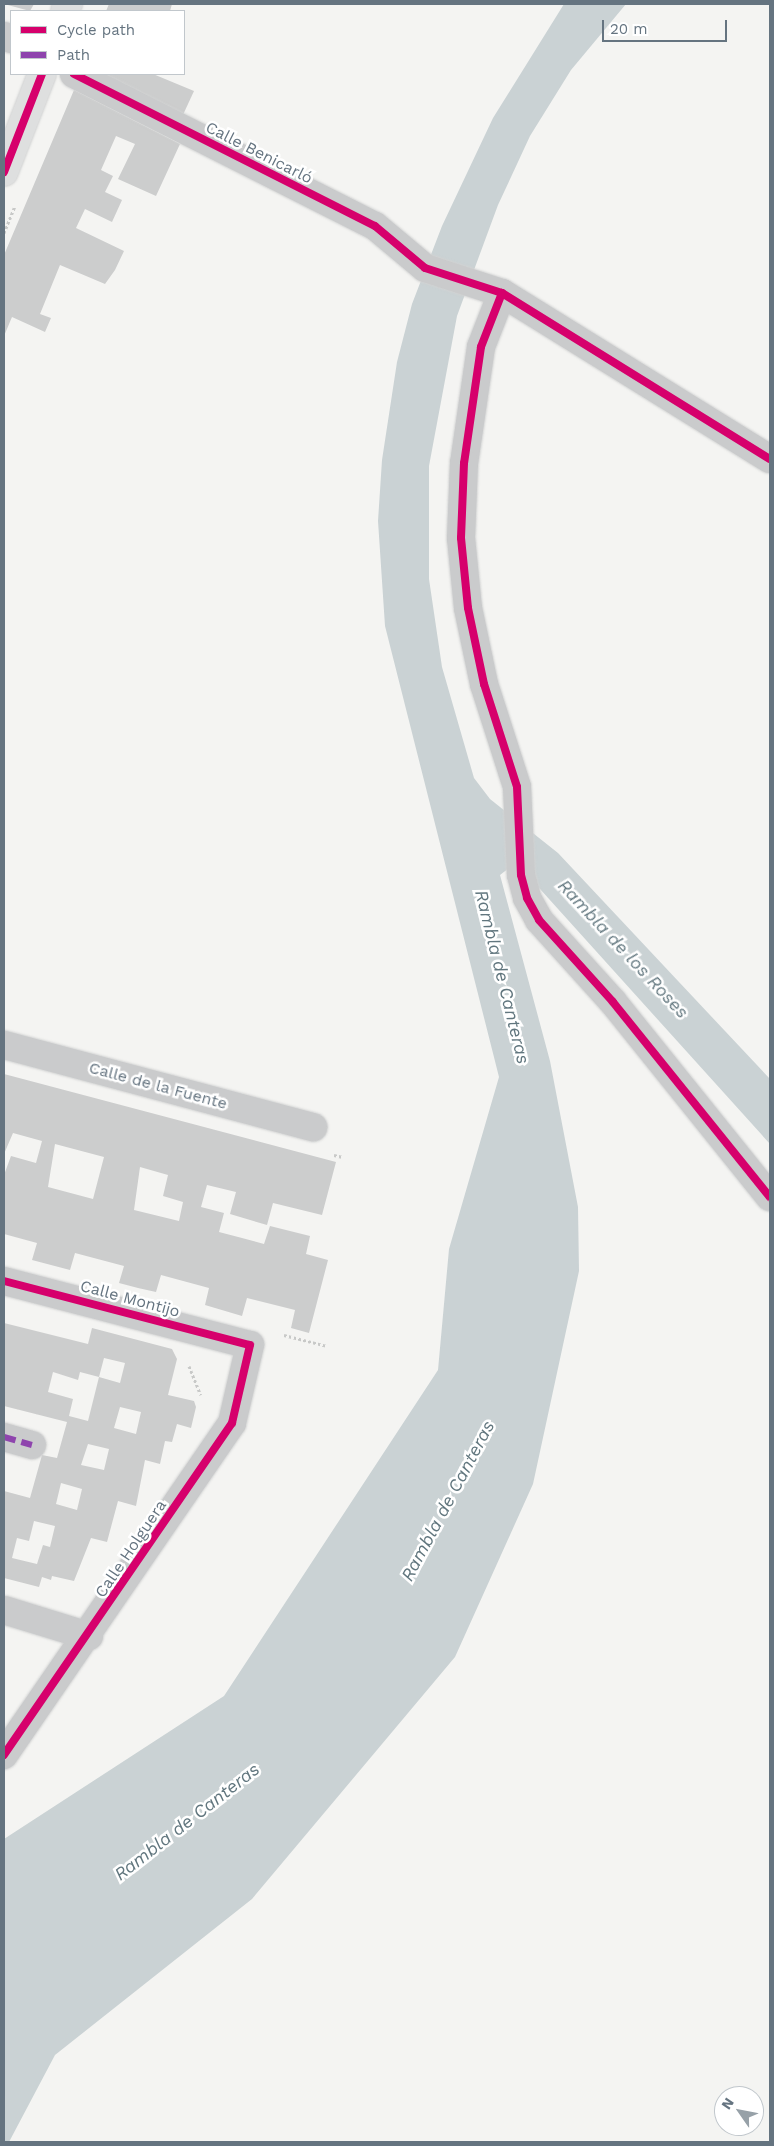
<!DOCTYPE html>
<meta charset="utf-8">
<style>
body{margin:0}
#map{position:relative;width:774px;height:2146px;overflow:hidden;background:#f4f4f2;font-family:"Work Sans",sans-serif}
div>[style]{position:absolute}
.water>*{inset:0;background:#cad2d4}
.building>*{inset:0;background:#cccdcd}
.path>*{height:3px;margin-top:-1.5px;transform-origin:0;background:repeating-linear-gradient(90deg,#c8c9c8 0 2.5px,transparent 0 5px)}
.roads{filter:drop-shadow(0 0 1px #d1d2d2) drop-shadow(0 0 1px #d1d2d2)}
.pedestrian>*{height:28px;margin:-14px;padding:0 14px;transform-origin:14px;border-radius:14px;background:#cacbcc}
.minor>*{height:28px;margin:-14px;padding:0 14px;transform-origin:14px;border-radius:14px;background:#cacbcc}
.primary>*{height:28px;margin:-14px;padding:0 14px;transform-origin:14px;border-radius:14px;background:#dedfdf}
.quiet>*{height:6px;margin-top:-3px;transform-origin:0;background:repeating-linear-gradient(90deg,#8e44ad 0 12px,transparent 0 18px)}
.cycleway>*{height:8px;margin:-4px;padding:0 4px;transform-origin:4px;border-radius:4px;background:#d6006c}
span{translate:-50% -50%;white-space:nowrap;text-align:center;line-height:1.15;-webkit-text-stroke:5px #fff;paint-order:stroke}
.street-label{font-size:16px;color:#657480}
.water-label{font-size:18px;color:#61767e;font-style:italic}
.frame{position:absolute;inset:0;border:5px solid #657480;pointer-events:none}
.legend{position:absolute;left:10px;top:10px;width:175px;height:65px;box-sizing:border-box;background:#fff;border:1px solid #c1c7cc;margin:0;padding:6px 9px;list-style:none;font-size:15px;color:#657480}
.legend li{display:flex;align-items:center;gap:10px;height:25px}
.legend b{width:25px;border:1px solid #c1c7cc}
.north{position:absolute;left:714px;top:2086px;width:50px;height:50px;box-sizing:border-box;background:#fff;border:1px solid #c1c7cc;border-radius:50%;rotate:303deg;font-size:14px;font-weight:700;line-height:20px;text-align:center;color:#657480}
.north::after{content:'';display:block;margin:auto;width:18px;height:22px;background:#97a1a8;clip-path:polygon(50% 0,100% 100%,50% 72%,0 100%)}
.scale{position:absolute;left:602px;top:20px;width:125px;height:22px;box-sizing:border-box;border:2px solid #657480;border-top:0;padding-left:6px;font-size:15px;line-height:18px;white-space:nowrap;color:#657480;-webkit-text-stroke:4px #fff;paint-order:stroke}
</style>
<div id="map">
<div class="water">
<i style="clip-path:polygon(564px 4px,626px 4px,571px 70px,530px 136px,498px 205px,457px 316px,429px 466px,429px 579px,442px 667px,474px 778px,490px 799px,558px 853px,770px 1079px,770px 1144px,540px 889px,509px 868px,500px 875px,550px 1061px,578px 1207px,579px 1271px,533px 1484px,455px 1657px,252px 1899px,55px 2055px,9px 2142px,4px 2142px,4px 1839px,224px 1696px,438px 1370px,449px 1249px,499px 1077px,385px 626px,378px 521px,382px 460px,397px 362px,412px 304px,442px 226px,493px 118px)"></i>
</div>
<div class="building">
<i style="clip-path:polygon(4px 4px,34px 4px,30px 11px)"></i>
<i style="clip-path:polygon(109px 4px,172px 4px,170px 11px,106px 11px)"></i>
<i style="clip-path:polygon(95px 74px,153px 74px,194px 91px,182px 117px)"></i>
<i style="clip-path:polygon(74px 90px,180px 144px,156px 196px,118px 179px,135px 144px,116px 136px,101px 170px,113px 176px,105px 192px,122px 200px,112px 222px,85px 209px,76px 228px,124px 251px,115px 270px,105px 284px,60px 265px,40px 314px,51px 318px,45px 332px,12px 317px,4px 336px,4px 255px)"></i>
<i style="clip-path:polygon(evenodd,4px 1074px,336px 1162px,322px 1215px,273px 1203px,267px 1225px,230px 1214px,236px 1192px,207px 1185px,201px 1207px,224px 1213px,219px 1232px,242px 1238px,264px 1244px,270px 1226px,310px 1236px,306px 1254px,328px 1260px,309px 1333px,291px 1328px,295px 1310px,247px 1298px,242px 1316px,205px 1305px,209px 1288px,161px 1275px,156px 1292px,138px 1288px,119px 1283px,124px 1266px,75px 1253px,70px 1270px,32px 1260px,37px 1243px,4px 1234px,4px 1175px,11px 1156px,36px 1163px,42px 1141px,13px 1133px,4px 1154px,4px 1074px,55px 1144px,104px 1157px,93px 1199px,48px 1187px,55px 1144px,4px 1074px,140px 1167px,168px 1175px,163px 1196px,183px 1202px,179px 1221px,134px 1210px,140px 1167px)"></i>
<i style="clip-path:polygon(evenodd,4px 1323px,88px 1344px,92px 1328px,172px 1349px,177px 1359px,168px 1395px,194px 1401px,196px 1407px,191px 1428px,177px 1424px,172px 1442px,165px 1441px,160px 1464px,145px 1460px,136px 1506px,118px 1501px,107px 1542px,91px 1538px,74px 1581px,52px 1576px,51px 1580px,42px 1577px,39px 1587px,4px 1578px,4px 1491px,30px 1498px,42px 1455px,57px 1458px,67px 1422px,4px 1406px,4px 1323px,104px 1358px,125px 1363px,120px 1383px,99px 1377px,88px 1421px,69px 1416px,73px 1399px,48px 1392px,53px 1372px,78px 1380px,80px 1372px,99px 1377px,104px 1358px,4px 1323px,120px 1407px,141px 1412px,136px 1434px,114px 1428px,120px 1407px,4px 1323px,88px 1444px,109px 1449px,104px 1470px,81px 1465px,88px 1444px,4px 1323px,61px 1483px,82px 1489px,77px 1510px,56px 1504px,61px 1483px,4px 1323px,34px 1521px,55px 1526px,50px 1547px,43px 1545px,37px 1564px,12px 1558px,17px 1538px,29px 1541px,34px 1521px)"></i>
</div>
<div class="path">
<i style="left:4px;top:233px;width:29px;rotate:-68deg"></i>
<i style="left:334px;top:1155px;width:9px;rotate:13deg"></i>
<i style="left:284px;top:1335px;width:44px;rotate:14.3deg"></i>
<i style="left:189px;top:1366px;width:31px;rotate:68deg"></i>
</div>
<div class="roads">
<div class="pedestrian">
<i style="left:4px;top:1437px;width:29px;rotate:16deg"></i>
</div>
<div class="minor">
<i style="left:4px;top:36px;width:8px;rotate:23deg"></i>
<i style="left:74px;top:74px;width:337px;rotate:26.8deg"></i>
<i style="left:375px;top:226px;width:65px;rotate:40deg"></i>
<i style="left:425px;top:268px;width:81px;rotate:18deg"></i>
<i style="left:502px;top:293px;width:315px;rotate:31.8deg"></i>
<i style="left:502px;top:293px;width:58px;rotate:111.3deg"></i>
<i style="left:481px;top:347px;width:117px;rotate:98.3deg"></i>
<i style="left:464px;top:463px;width:75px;rotate:92.3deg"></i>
<i style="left:461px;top:538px;width:70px;rotate:84.3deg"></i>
<i style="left:468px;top:608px;width:78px;rotate:78.1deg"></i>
<i style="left:484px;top:684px;width:108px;rotate:72.2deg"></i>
<i style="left:517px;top:787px;width:88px;rotate:87.4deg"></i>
<i style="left:521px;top:875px;width:24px;rotate:75deg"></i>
<i style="left:527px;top:898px;width:25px;rotate:61deg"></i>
<i style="left:539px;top:920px;width:110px;rotate:47.9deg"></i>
<i style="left:613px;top:1002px;width:250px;rotate:51.2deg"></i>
<i style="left:4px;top:1045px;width:320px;rotate:14.9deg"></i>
<i style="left:4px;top:1281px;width:254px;rotate:14.6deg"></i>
<i style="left:250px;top:1345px;width:80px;rotate:103deg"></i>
<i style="left:232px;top:1423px;width:403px;rotate:124.5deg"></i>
<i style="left:4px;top:1610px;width:89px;rotate:17deg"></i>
</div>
<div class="primary">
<i style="left:65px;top:11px;width:8px;rotate:-67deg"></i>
<i style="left:4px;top:172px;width:105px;rotate:-68.8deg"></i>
</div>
</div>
<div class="quiet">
<i style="left:4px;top:1437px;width:29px;rotate:16deg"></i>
</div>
<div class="cycleway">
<i style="left:74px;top:74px;width:337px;rotate:26.8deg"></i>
<i style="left:375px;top:226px;width:65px;rotate:40deg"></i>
<i style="left:425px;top:268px;width:81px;rotate:18deg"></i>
<i style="left:502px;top:293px;width:315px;rotate:31.8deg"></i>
<i style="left:4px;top:172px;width:105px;rotate:-68.8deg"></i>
<i style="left:502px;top:293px;width:58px;rotate:111.3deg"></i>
<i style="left:481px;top:347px;width:117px;rotate:98.3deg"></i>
<i style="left:464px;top:463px;width:75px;rotate:92.3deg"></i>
<i style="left:461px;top:538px;width:70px;rotate:84.3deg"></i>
<i style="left:468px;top:608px;width:78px;rotate:78.1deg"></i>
<i style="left:484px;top:684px;width:108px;rotate:72.2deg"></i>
<i style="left:517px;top:787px;width:88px;rotate:87.4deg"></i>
<i style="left:521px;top:875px;width:24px;rotate:75deg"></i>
<i style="left:527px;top:898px;width:25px;rotate:61deg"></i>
<i style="left:539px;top:920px;width:110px;rotate:47.9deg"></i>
<i style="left:613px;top:1002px;width:250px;rotate:51.2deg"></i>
<i style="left:4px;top:1281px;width:254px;rotate:14.6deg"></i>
<i style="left:250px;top:1345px;width:80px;rotate:103deg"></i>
<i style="left:232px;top:1423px;width:403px;rotate:124.5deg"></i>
</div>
<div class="street-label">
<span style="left:259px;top:153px;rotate:27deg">Calle Benicarló</span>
<span style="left:158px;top:1086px;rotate:15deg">Calle de la Fuente</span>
<span style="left:130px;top:1299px;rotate:15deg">Calle Montijo</span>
<span style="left:131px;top:1549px;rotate:-56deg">Calle Holguera</span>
</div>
<div class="water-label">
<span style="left:623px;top:949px;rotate:47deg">Rambla de los Roses</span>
<span style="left:502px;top:977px;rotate:76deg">Rambla de Canteras</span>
<span style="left:448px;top:1501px;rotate:-62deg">Rambla de Canteras</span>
<span style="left:187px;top:1822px;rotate:-38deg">Rambla de Canteras</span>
</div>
<div class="frame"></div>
<ul class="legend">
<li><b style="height:6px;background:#d6006c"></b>Cycle path</li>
<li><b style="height:6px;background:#8e44ad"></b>Path</li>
</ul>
<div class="north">N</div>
<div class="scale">20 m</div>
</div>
